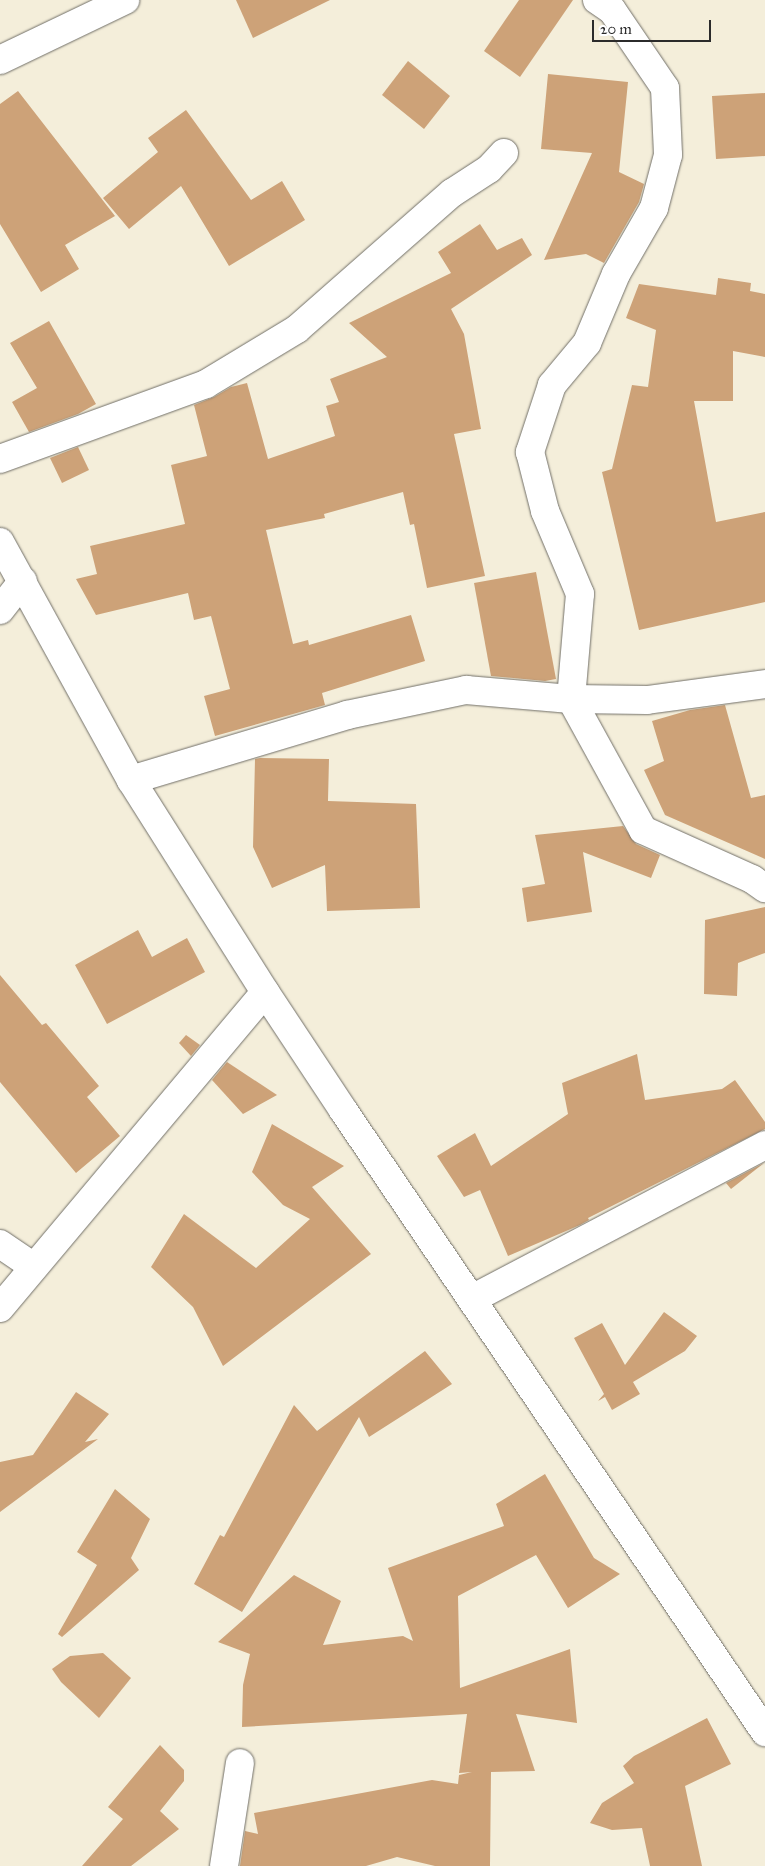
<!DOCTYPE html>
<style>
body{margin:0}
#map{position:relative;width:765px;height:1866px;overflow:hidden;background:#f4eeda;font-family:"IM FELL Great Primer",serif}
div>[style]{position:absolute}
.building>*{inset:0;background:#cda278}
.roads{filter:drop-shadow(0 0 1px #716f68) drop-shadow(0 0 1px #716f68)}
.minor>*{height:28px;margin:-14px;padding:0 14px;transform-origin:14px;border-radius:14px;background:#fff}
.tertiary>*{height:28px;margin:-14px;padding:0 14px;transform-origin:14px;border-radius:14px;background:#fff}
span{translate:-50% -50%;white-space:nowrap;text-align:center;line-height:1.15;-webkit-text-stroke:4.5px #fff;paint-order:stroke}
.scale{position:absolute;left:592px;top:20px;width:119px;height:22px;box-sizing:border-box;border:2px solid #2b2b2b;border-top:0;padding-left:6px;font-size:15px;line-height:18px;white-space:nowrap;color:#2b2b2b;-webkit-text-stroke:4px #fff;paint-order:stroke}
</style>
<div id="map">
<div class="building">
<i style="clip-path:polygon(236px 0,330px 0,253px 38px)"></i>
<i style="clip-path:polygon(519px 0,573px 0,520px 77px,484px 51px)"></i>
<i style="clip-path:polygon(408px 61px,450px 96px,424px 129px,382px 95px)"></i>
<i style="clip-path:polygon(548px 74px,628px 82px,619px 172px,644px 184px,639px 202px,604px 263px,586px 254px,544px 260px,592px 153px,541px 149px)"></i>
<i style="clip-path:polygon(18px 91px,115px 216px,65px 245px,79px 269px,41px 292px,0 224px,0 104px)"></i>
<i style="clip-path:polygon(765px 93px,765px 156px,716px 159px,712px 96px)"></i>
<i style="clip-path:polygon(186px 110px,251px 200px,282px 181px,305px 220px,229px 266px,181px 186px,129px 229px,103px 198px,158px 152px,148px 138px)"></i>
<i style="clip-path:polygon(480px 224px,497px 250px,522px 238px,532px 255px,451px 309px,464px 334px,481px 429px,454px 434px,485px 576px,427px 588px,414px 524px,410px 525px,403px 492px,324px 514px,325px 518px,266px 530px,293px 644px,308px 640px,309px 645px,411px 615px,425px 661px,322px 693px,325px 705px,215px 736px,204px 696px,230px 689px,211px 616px,194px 620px,188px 593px,96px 615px,76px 579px,97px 574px,90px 546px,185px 524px,171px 465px,207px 456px,194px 405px,214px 397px,231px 387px,247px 383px,268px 459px,335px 436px,326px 406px,339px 402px,330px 379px,387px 357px,349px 323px,451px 273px,438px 252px)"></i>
<i style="clip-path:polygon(718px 278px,751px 283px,750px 291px,765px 294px,765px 357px,733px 351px,733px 401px,694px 401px,716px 522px,765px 512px,765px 602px,639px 630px,602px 472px,612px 469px,632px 385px,648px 387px,656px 330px,626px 318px,639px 284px,716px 295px)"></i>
<i style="clip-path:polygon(49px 321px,96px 404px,78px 414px,29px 432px,12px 402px,37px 388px,10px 343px)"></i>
<i style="clip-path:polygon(78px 447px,89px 470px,62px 483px,50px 458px)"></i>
<i style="clip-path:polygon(536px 572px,556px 679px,545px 681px,491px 676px,474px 583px)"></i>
<i style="clip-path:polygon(725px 705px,751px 798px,765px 795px,765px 859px,665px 815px,644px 770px,664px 761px,652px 721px,690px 710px)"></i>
<i style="clip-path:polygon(260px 758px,329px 759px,328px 801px,416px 804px,420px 908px,327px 911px,325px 865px,272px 888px,253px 847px,255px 759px)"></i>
<i style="clip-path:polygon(623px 826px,636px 844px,660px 855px,651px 878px,583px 852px,592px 912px,527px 922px,522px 888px,545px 884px,535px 835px)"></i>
<i style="clip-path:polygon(765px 907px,765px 953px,738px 963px,737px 996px,704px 994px,705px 920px)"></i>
<i style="clip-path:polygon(138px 930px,152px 957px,187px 938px,205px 972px,107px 1024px,75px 965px)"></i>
<i style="clip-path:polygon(0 975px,42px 1025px,46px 1023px,99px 1086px,87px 1097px,120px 1136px,76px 1173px,0 1082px)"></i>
<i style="clip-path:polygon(186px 1035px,200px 1045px,191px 1056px,179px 1043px)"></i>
<i style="clip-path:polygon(637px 1054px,645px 1100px,722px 1089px,735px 1080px,765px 1122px,765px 1129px,588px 1218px,589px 1220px,580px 1225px,508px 1256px,480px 1190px,464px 1197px,437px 1156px,475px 1133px,491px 1166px,568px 1114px,562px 1083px)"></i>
<i style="clip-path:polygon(227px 1062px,277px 1095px,243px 1114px,212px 1080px)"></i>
<i style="clip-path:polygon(272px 1124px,344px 1166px,312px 1187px,371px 1254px,223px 1366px,193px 1307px,151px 1267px,184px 1214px,256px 1268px,310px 1219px,283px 1205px,252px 1172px)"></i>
<i style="clip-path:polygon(764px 1163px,731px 1189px,726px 1183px)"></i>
<i style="clip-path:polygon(664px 1312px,697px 1336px,685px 1351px,633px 1382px,640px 1394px,612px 1410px,605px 1397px,598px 1401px,604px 1394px,574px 1338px,602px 1323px,625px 1365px)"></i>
<i style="clip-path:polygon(425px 1351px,452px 1384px,369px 1437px,359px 1417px,242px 1612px,194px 1584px,220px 1535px,224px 1537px,294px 1405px,317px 1431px)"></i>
<i style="clip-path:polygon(76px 1392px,109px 1414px,85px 1442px,98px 1439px,0 1512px,0 1462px,33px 1455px)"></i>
<i style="clip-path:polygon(545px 1474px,594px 1558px,620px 1574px,568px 1608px,536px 1555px,458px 1596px,460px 1688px,570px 1649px,577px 1723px,516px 1714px,535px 1771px,491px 1772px,490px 1866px,435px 1866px,397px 1857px,366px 1866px,240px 1866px,245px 1831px,258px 1834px,254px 1813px,432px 1780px,458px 1784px,459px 1775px,472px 1772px,459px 1773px,467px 1714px,242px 1727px,243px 1685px,250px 1654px,218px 1642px,294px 1575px,341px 1601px,323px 1645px,403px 1636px,413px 1641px,388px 1568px,504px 1526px,496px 1504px)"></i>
<i style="clip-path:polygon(115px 1489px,150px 1519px,131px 1558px,139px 1570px,62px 1637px,58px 1634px,97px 1565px,77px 1552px)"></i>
<i style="clip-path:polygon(103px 1653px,131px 1678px,99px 1718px,61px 1682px,52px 1669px,70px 1656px)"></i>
<i style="clip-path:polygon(707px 1718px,731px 1764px,685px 1786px,702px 1866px,650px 1866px,642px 1828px,612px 1830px,590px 1823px,602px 1803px,634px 1783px,623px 1766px,634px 1756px)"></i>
<i style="clip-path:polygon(160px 1745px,184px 1770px,184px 1781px,160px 1811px,179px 1829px,131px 1866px,82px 1866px,123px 1819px,108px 1807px)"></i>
</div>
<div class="roads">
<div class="minor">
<i style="left:597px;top:0;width:18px;rotate:34deg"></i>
<i style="left:612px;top:10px;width:94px;rotate:55.8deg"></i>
<i style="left:665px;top:88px;width:67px;rotate:87.4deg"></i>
<i style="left:668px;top:155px;width:55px;rotate:104.8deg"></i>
<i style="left:654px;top:208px;width:76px;rotate:119.9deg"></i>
<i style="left:616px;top:274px;width:75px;rotate:112.8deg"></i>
<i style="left:587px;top:343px;width:55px;rotate:129.8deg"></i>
<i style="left:552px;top:385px;width:71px;rotate:108.2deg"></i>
<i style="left:530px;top:452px;width:61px;rotate:75.7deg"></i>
<i style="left:545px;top:511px;width:90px;rotate:67.1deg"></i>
<i style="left:580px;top:594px;width:105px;rotate:94.9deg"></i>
<i style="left:571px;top:699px;width:149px;rotate:61.2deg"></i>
<i style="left:643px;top:830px;width:120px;rotate:24.2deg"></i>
<i style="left:752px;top:879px;width:16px;rotate:35deg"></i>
<i style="left:0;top:60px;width:139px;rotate:-25.6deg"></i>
<i style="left:0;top:459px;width:219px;rotate:-20deg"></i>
<i style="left:206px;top:384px;width:106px;rotate:-31.1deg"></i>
<i style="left:297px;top:329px;width:206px;rotate:-41.3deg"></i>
<i style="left:452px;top:193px;width:44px;rotate:-33deg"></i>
<i style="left:489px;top:169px;width:22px;rotate:-47deg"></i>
<i style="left:0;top:610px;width:37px;rotate:-52deg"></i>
<i style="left:131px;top:780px;width:226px;rotate:-16.7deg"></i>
<i style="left:347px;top:715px;width:122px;rotate:-11.9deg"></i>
<i style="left:466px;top:690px;width:105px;rotate:4.9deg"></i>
<i style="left:571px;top:699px;width:76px;rotate:0.8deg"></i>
<i style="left:647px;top:700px;width:119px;rotate:-7.7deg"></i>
<i style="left:0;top:1244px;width:41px;rotate:34.1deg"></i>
<i style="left:472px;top:1299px;width:331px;rotate:-27.7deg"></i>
<i style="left:0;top:1308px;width:412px;rotate:-50deg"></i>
<i style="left:224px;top:1866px;width:104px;rotate:-81.2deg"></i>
</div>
<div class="tertiary">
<i style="left:0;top:542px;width:272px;rotate:61.2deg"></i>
<i style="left:131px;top:780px;width:251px;rotate:57.7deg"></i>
<i style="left:265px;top:992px;width:141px;rotate:56.5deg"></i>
<i style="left:343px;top:1110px;width:752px;rotate:55.84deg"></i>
</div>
</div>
<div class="scale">20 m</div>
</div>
